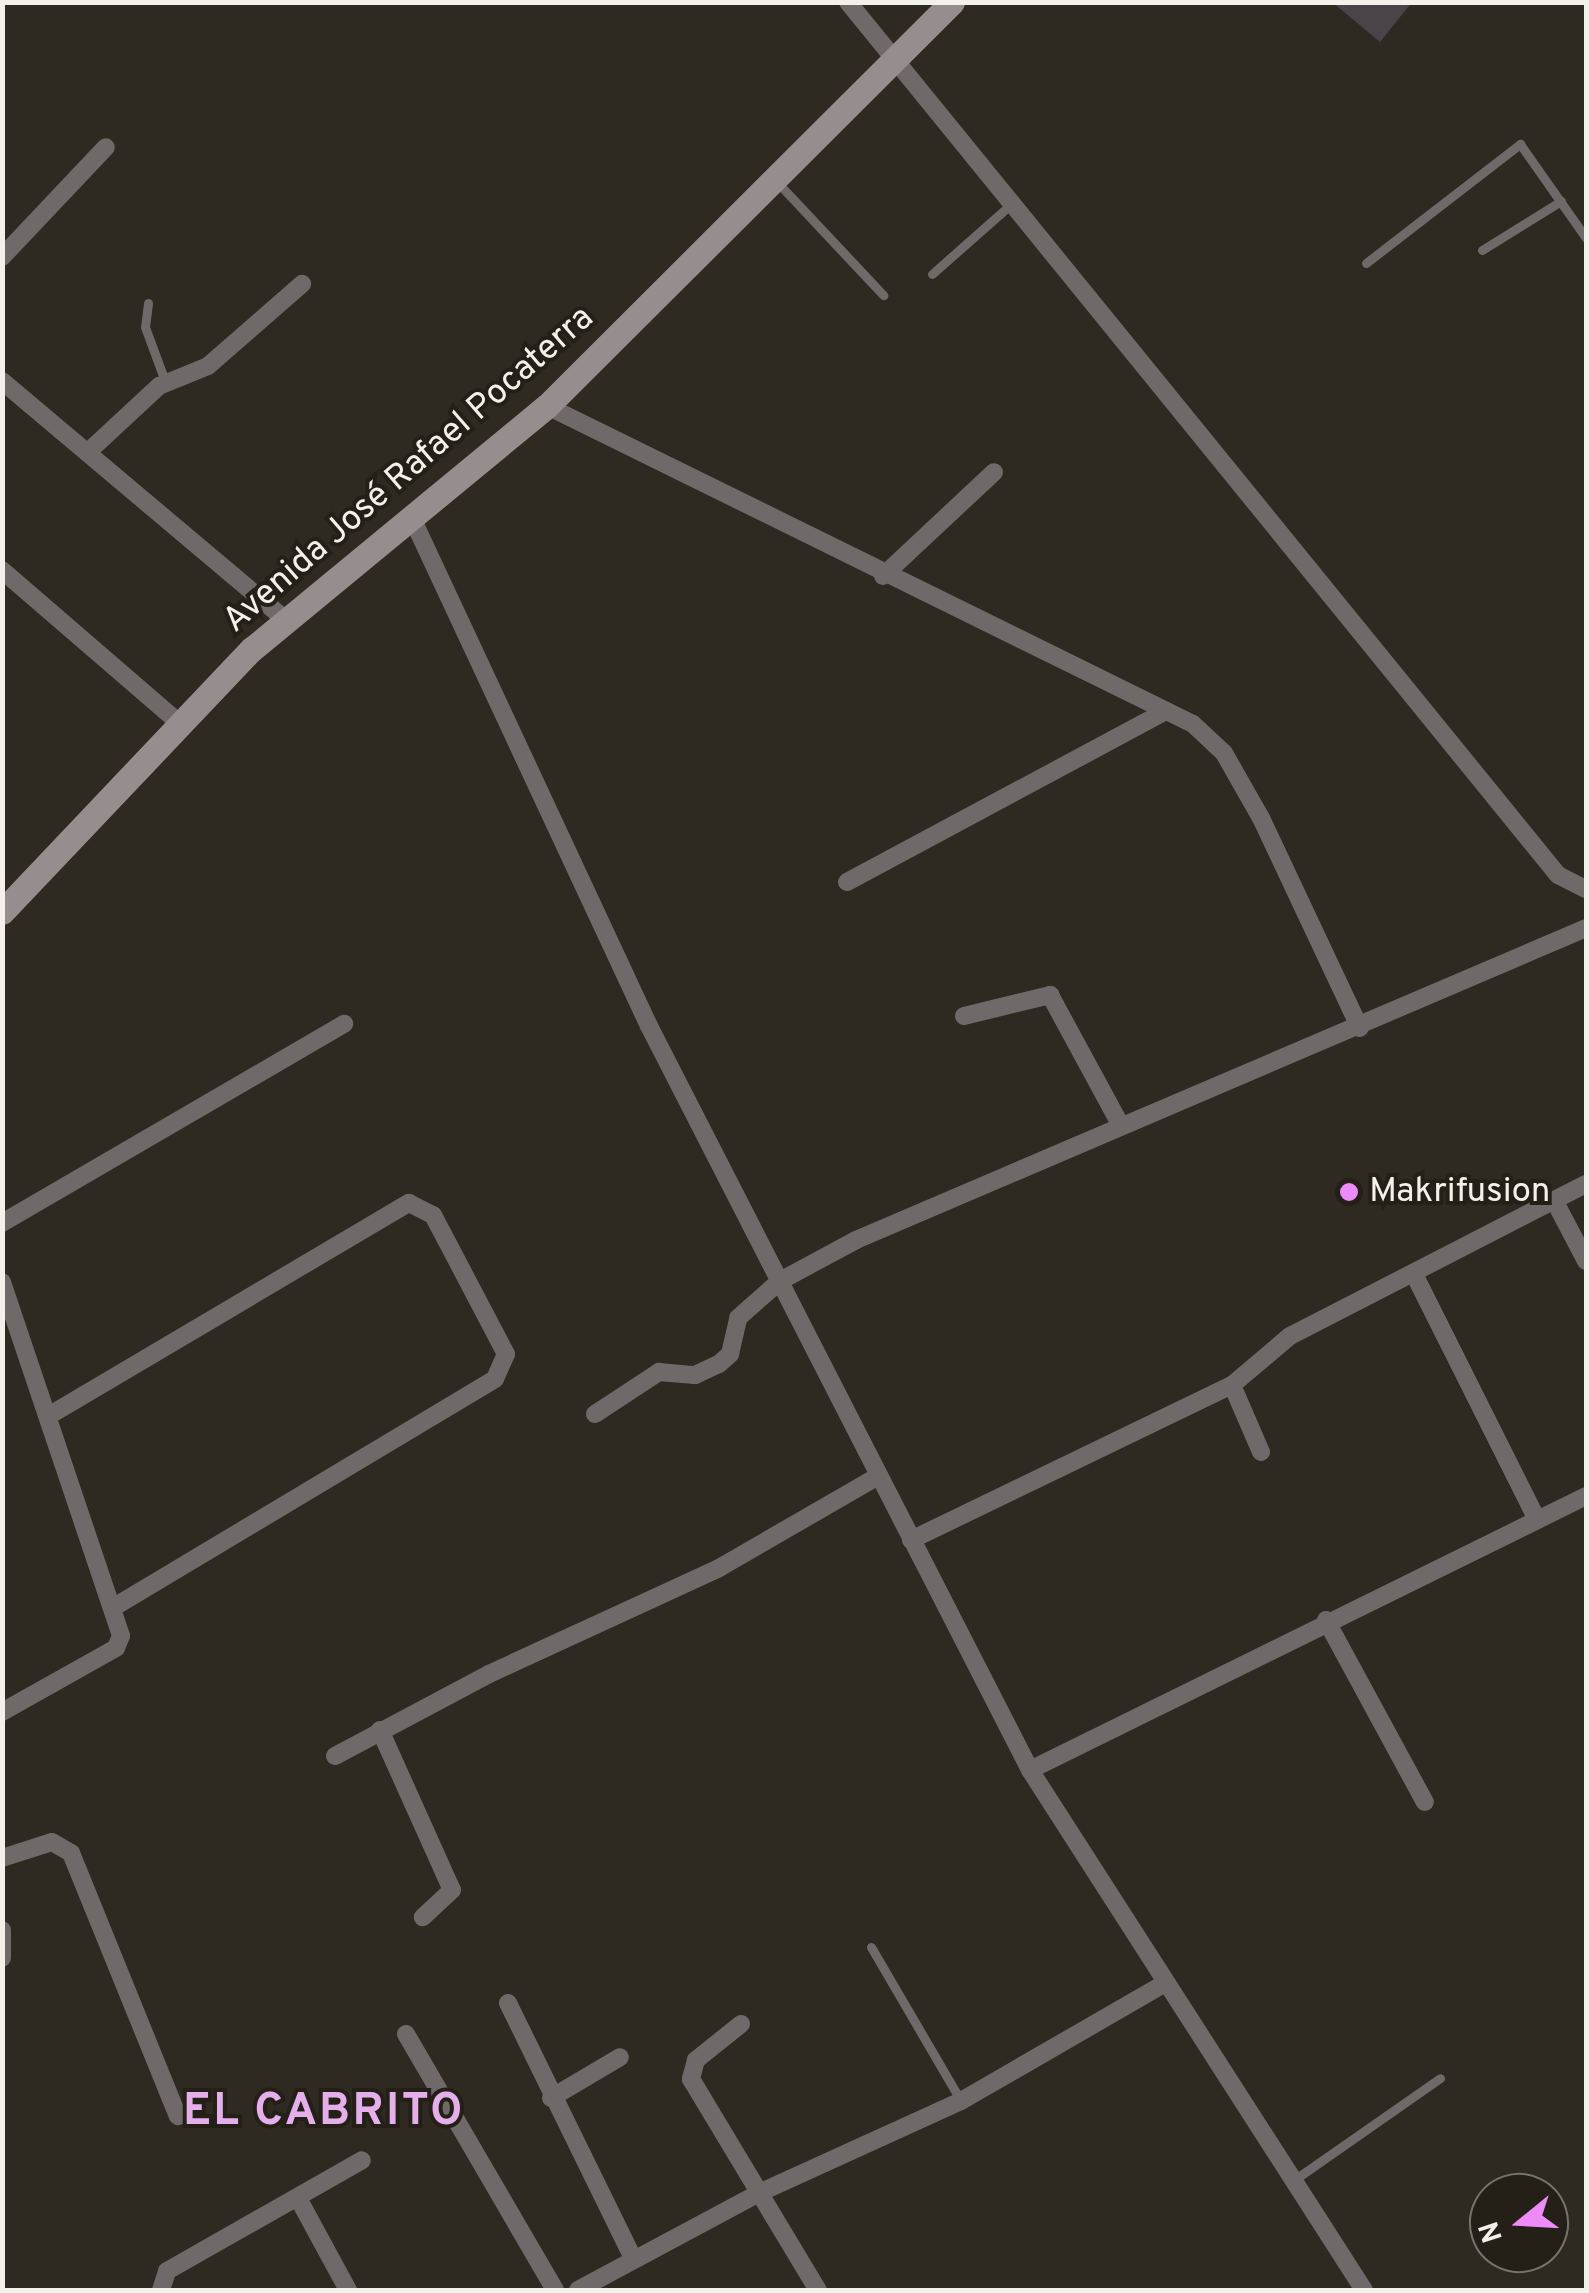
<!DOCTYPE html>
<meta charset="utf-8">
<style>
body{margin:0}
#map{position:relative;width:1589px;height:2293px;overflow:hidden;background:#2e2921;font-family:Overpass,sans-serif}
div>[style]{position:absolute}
.building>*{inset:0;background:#4b434a}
.lane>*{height:9px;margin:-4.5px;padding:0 4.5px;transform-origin:4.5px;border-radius:4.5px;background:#6f696a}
.street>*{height:18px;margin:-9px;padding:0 9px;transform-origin:9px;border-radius:9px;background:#6f696a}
.secondary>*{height:25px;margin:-12.5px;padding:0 12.5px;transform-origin:12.5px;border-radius:12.5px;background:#968d8f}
.dots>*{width:28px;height:28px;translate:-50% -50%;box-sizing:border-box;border:5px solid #241f17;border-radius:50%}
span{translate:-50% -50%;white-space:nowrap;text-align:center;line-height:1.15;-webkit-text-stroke:8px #241f17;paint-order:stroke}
.street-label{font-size:35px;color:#f4f1eb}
.poi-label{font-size:35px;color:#f4f1eb}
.left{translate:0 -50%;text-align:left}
.district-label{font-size:45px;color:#e4afea;font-weight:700;letter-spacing:2.5px}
.frame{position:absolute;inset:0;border:5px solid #f4f1eb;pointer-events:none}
.north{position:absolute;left:1469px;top:2173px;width:100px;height:100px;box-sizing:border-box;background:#241f17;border:2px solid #77736c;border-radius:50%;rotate:252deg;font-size:28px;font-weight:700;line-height:40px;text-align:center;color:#f4f1eb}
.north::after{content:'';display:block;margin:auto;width:35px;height:45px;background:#ed8cf9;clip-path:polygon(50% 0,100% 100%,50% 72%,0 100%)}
</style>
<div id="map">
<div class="building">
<i style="clip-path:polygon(1332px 2px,1412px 2px,1380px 42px)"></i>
</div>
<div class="lane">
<i style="left:778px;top:183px;width:154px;rotate:46.8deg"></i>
<i style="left:1482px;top:250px;width:93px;rotate:-31.8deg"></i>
<i style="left:1366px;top:263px;width:195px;rotate:-37.7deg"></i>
<i style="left:1520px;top:144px;width:115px;rotate:54.9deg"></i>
<i style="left:932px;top:274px;width:106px;rotate:-41.5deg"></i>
<i style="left:148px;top:303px;width:24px;rotate:97deg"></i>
<i style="left:145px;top:327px;width:58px;rotate:69.7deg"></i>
<i style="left:871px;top:1947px;width:178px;rotate:59.7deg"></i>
<i style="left:1294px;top:2180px;width:178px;rotate:-34.9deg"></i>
</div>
<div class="street">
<i style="left:848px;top:2px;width:1125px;rotate:50.88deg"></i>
<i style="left:1558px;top:875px;width:31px;rotate:27deg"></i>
<i style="left:2px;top:257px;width:151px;rotate:-46.6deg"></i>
<i style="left:2px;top:381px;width:373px;rotate:40.1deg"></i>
<i style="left:547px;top:406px;width:720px;rotate:26.21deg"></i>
<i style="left:1193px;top:724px;width:42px;rotate:43.1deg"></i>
<i style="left:1224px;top:753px;width:75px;rotate:60.4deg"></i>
<i style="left:1261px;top:818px;width:232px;rotate:64.8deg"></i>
<i style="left:88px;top:452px;width:97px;rotate:-42.9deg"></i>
<i style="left:159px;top:386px;width:53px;rotate:-22.2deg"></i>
<i style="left:208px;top:366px;width:125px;rotate:-41.1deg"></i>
<i style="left:412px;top:518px;width:561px;rotate:64.99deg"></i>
<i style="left:649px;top:1026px;width:836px;rotate:62.88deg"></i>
<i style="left:1030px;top:1770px;width:618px;rotate:57.29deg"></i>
<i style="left:2px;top:570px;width:233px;rotate:40.8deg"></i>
<i style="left:883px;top:576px;width:152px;rotate:-43.1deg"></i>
<i style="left:847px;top:882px;width:362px;rotate:-28.2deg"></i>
<i style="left:964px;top:1016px;width:89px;rotate:-13.7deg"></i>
<i style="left:1050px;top:995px;width:149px;rotate:61.5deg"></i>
<i style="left:1554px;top:1200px;width:69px;rotate:62.3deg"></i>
<i style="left:2px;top:1223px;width:396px;rotate:-30.2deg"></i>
<i style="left:1414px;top:1274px;width:275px;rotate:63.4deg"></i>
<i style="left:2px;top:1282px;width:373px;rotate:71.4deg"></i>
<i style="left:121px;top:1636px;width:13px;rotate:113deg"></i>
<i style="left:116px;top:1648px;width:131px;rotate:150.7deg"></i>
<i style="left:1232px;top:1385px;width:73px;rotate:66.6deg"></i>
<i style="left:595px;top:1414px;width:77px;rotate:-33.3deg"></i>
<i style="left:659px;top:1372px;width:36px;rotate:5deg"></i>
<i style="left:695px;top:1375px;width:26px;rotate:-25deg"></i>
<i style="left:719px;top:1364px;width:15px;rotate:-42deg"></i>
<i style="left:730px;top:1354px;width:37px;rotate:-77deg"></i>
<i style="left:738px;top:1318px;width:56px;rotate:-41.4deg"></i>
<i style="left:780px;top:1281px;width:86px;rotate:-28.3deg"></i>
<i style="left:856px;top:1240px;width:794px;rotate:-23.14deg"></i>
<i style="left:50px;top:1415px;width:417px;rotate:-30.6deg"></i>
<i style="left:409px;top:1203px;width:27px;rotate:27deg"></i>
<i style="left:433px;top:1215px;width:157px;rotate:62.3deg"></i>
<i style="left:506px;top:1354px;width:27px;rotate:114deg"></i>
<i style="left:495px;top:1379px;width:442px;rotate:149.1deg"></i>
<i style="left:911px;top:1540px;width:356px;rotate:-25.8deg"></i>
<i style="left:1232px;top:1385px;width:76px;rotate:-40.2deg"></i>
<i style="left:1290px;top:1336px;width:333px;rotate:-27.2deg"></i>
<i style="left:1326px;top:1620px;width:207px;rotate:61.5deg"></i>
<i style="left:380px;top:1730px;width:175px;rotate:65.8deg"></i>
<i style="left:452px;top:1890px;width:40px;rotate:137deg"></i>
<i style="left:335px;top:1756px;width:174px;rotate:-28deg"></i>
<i style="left:489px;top:1674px;width:253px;rotate:-24.7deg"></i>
<i style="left:719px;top:1568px;width:180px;rotate:-30deg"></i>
<i style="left:1030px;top:1770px;width:620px;rotate:-26.23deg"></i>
<i style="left:2px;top:1858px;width:52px;rotate:-17.7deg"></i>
<i style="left:52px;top:1842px;width:22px;rotate:30deg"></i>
<i style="left:71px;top:1853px;width:284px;rotate:67.9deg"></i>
<i style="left:2px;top:1930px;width:28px;rotate:90deg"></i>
<i style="left:508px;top:2003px;width:284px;rotate:63.9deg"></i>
<i style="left:741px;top:2024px;width:58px;rotate:141.3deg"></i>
<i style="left:696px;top:2060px;width:20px;rotate:105deg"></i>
<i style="left:691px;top:2079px;width:246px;rotate:59deg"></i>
<i style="left:406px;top:2034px;width:296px;rotate:59.8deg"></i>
<i style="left:551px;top:2098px;width:80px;rotate:-30.7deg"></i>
<i style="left:298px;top:2198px;width:105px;rotate:61.5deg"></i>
<i style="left:161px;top:2290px;width:20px;rotate:-72deg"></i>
<i style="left:167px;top:2271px;width:224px;rotate:-29.6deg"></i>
<i style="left:578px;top:2290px;width:203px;rotate:-28.2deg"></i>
<i style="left:757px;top:2194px;width:224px;rotate:-24.5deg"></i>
<i style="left:961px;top:2101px;width:234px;rotate:-30deg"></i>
</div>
<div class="secondary">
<i style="left:2px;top:912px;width:363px;rotate:-46.5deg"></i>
<i style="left:252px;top:649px;width:382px;rotate:-39.5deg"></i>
<i style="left:547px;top:406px;width:572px;rotate:-44.93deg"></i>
</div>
<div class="dots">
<i style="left:1349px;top:1192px;background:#ed8cf9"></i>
</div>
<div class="street-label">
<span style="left:409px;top:470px;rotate:-41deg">Avenida José Rafael Pocaterra</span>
</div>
<div class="poi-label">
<span class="left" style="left:1369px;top:1192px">Makrifusion</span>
</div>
<div class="district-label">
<span style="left:324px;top:2113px">EL CABRITO</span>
</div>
<div class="frame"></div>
<div class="north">N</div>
</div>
